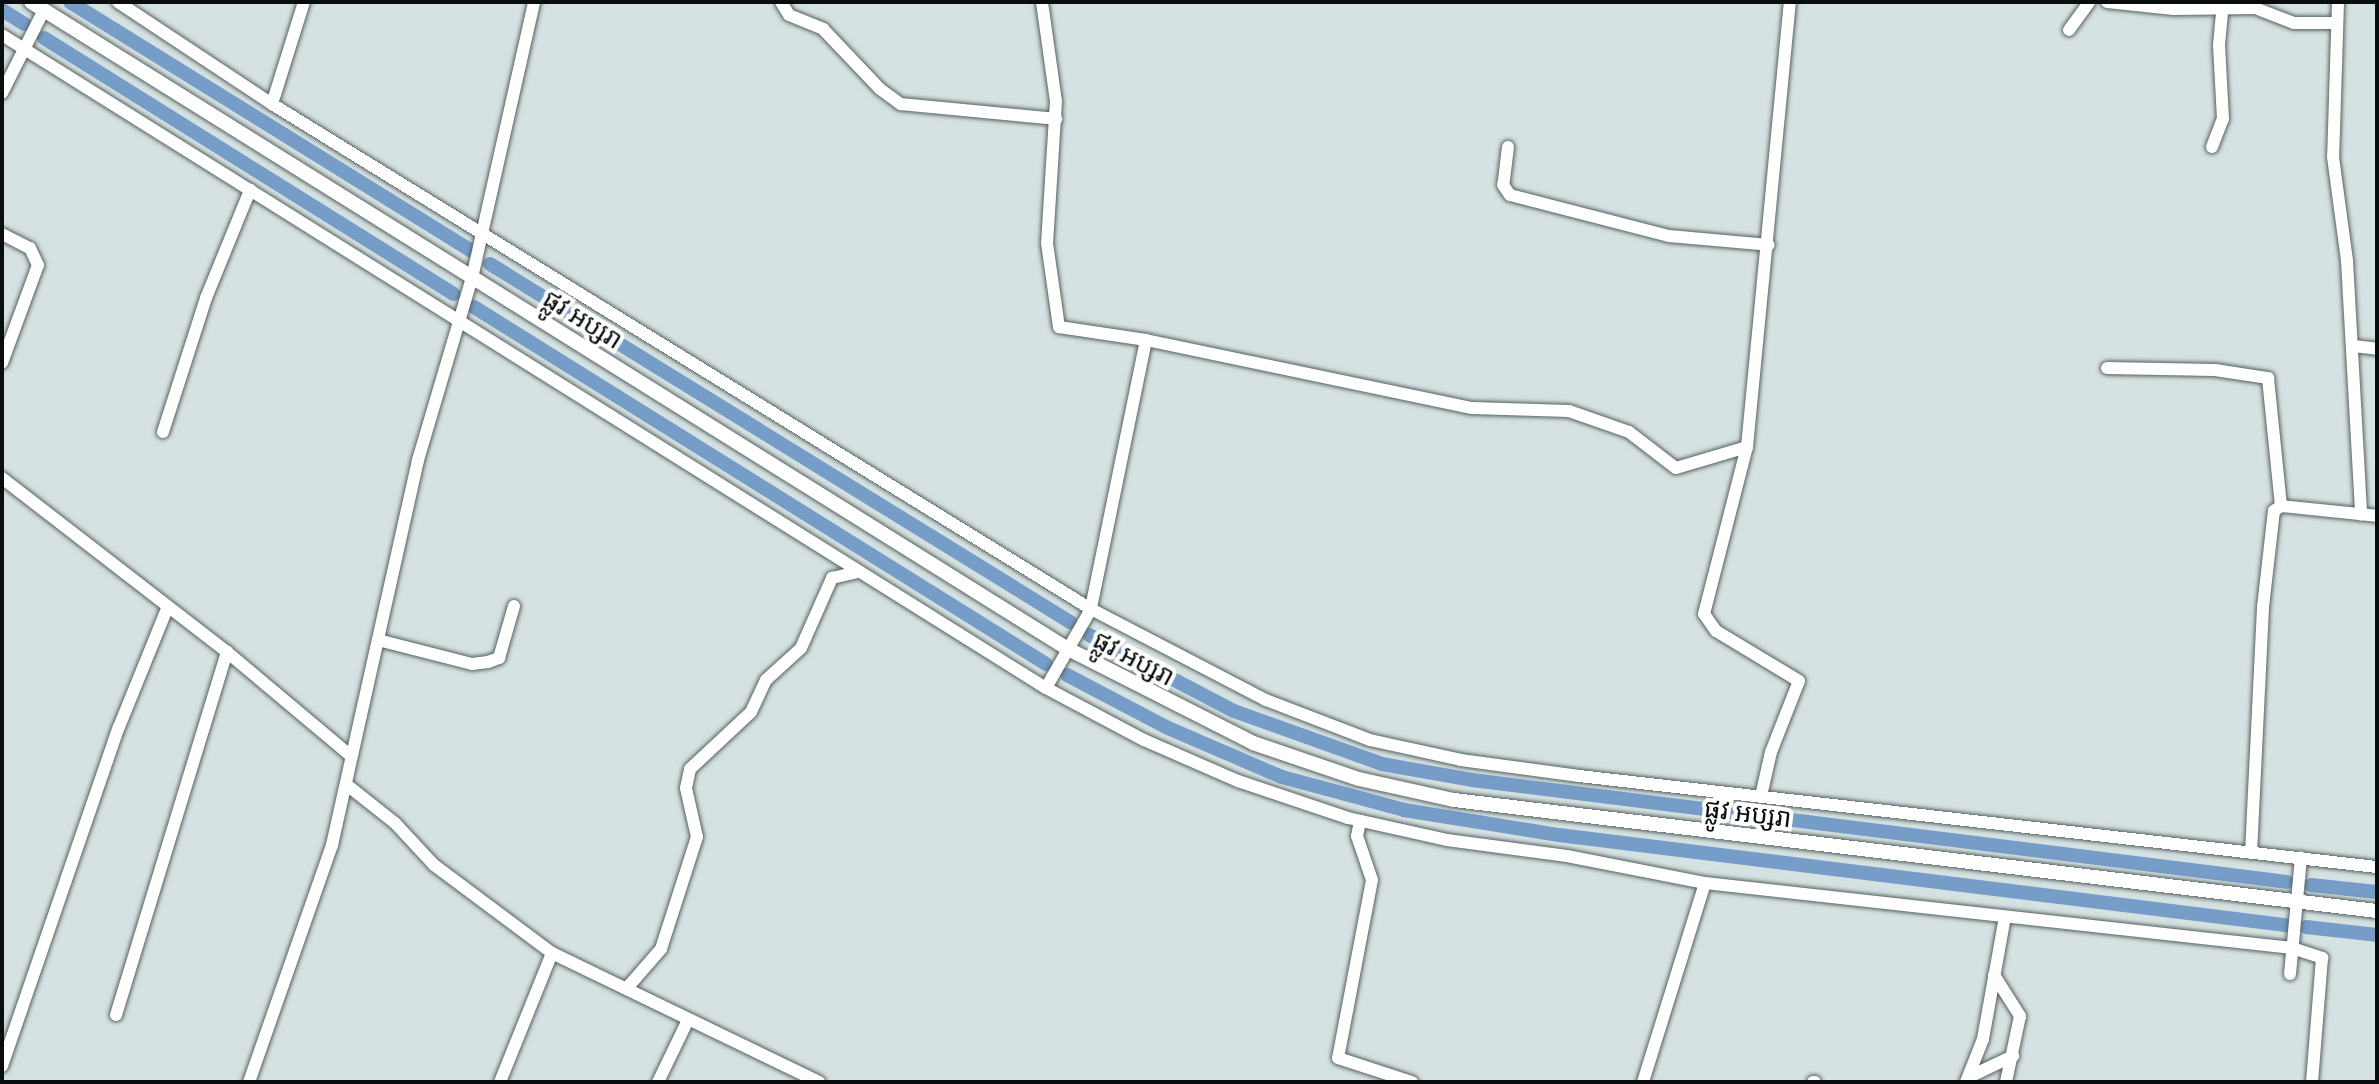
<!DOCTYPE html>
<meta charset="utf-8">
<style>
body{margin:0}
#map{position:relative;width:2379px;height:1084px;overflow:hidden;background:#d6e2e2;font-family:"Archivo Narrow","Noto Sans Khmer",sans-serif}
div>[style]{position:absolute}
.canal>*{height:14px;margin:-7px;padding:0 7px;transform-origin:7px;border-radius:7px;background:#769dc8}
.roads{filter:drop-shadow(0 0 2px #566060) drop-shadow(0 0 2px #566060)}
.minor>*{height:12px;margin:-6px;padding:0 6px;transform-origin:6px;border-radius:6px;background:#fff}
.tertiary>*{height:14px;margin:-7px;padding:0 7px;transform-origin:7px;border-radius:7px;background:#fff}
span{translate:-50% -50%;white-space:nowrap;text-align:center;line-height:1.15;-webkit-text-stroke:8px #fff;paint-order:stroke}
.street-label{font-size:26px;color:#090d0d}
.frame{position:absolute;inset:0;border:4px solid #090d0d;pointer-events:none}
</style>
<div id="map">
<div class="canal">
<i style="left:70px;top:2px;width:472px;rotate:31.8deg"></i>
<i style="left:2px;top:10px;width:26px;rotate:32deg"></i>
<i style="left:44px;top:38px;width:483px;rotate:32deg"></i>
<i style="left:490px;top:264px;width:682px;rotate:31.68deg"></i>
<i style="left:474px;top:307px;width:674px;rotate:31.97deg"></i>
<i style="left:1089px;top:635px;width:164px;rotate:27.7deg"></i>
<i style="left:1234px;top:711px;width:157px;rotate:19.7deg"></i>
<i style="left:1382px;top:764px;width:91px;rotate:10.1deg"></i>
<i style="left:1472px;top:780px;width:821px;rotate:7.13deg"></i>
<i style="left:1067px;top:675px;width:114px;rotate:27.7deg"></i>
<i style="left:1168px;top:728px;width:124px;rotate:23.3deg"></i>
<i style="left:1282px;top:777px;width:126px;rotate:15.1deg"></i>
<i style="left:1404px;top:810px;width:157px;rotate:9.2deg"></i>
<i style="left:1559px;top:835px;width:732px;rotate:7.07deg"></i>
<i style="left:2311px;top:885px;width:66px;rotate:6.1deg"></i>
<i style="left:2306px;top:927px;width:71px;rotate:6.4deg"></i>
</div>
<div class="roads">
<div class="minor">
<i style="left:118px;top:2px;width:185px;rotate:33.5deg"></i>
<i style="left:272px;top:104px;width:962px;rotate:31.66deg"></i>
<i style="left:1091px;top:609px;width:197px;rotate:27.5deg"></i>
<i style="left:1266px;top:700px;width:111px;rotate:21deg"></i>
<i style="left:1370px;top:740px;width:93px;rotate:12.4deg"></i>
<i style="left:1461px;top:760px;width:119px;rotate:7.7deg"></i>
<i style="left:1579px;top:776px;width:803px;rotate:6.51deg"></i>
<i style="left:781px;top:2px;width:15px;rotate:58deg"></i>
<i style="left:789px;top:15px;width:37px;rotate:22deg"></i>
<i style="left:823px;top:29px;width:83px;rotate:46.5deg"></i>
<i style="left:880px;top:89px;width:26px;rotate:36deg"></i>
<i style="left:901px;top:104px;width:156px;rotate:5.5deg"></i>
<i style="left:1042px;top:2px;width:100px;rotate:82deg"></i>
<i style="left:1056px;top:101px;width:142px;rotate:93.6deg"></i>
<i style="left:1047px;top:243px;width:85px;rotate:81.9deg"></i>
<i style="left:1059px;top:327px;width:88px;rotate:8.5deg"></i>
<i style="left:1146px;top:340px;width:275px;rotate:101.6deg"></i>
<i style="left:1091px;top:609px;width:91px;rotate:119.7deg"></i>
<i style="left:2107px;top:2px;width:67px;rotate:6deg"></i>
<i style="left:2174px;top:9px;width:81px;rotate:-0.7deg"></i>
<i style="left:2255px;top:8px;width:42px;rotate:21deg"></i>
<i style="left:2294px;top:23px;width:43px"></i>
<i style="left:2338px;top:2px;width:155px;rotate:91.8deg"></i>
<i style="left:2333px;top:157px;width:105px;rotate:82.3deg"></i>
<i style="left:2347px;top:261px;width:254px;rotate:86.8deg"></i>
<i style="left:2069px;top:30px;width:34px;rotate:-54deg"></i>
<i style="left:2px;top:35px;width:1231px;rotate:32.03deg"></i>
<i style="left:1046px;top:688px;width:111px;rotate:28deg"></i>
<i style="left:1144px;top:740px;width:103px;rotate:23.6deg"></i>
<i style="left:1238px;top:781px;width:116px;rotate:18.6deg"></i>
<i style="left:1348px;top:818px;width:101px;rotate:12.5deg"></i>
<i style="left:1447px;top:840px;width:121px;rotate:7.6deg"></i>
<i style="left:1567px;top:856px;width:141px;rotate:11.1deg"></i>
<i style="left:1705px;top:883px;width:591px;rotate:6.32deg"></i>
<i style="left:2292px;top:948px;width:32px;rotate:18deg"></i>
<i style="left:2322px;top:958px;width:124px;rotate:94.6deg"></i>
<i style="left:2px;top:93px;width:93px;rotate:-63.2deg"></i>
<i style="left:272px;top:104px;width:107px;rotate:-72.6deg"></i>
<i style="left:1508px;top:147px;width:38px;rotate:97deg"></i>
<i style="left:1503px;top:185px;width:12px;rotate:55deg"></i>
<i style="left:1510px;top:195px;width:164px;rotate:14.5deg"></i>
<i style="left:1669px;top:236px;width:100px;rotate:5.1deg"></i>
<i style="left:2212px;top:147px;width:30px;rotate:-69deg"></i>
<i style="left:2223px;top:119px;width:74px;rotate:-93.1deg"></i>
<i style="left:2219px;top:45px;width:43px;rotate:-84.7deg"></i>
<i style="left:2px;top:234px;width:31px;rotate:27deg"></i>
<i style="left:30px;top:248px;width:19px;rotate:65deg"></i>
<i style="left:38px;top:265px;width:104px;rotate:110.2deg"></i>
<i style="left:1146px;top:340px;width:333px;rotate:11.8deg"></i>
<i style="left:1472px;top:408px;width:97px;rotate:1.8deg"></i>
<i style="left:1569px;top:411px;width:64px;rotate:19.3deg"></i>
<i style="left:1629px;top:432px;width:59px;rotate:37.5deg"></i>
<i style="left:1676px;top:468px;width:74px;rotate:-16.5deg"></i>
<i style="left:2354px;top:346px;width:23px;rotate:7deg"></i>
<i style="left:2107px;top:368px;width:108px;rotate:1.1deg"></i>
<i style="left:2215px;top:370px;width:54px;rotate:8.6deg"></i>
<i style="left:2268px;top:378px;width:129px;rotate:84.2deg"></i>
<i style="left:163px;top:432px;width:141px;rotate:-72.2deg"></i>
<i style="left:206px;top:298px;width:117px;rotate:-67.8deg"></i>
<i style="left:2px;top:478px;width:284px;rotate:37.7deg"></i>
<i style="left:227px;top:652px;width:162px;rotate:40deg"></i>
<i style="left:378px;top:640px;width:97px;rotate:14.3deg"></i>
<i style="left:472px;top:664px;width:16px;rotate:-7deg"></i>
<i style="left:488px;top:662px;width:12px;rotate:-20deg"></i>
<i style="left:499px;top:658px;width:54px;rotate:-73.9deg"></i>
<i style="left:347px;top:785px;width:61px;rotate:38.4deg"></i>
<i style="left:395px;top:823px;width:57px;rotate:47.1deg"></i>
<i style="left:434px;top:865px;width:147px;rotate:36.7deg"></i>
<i style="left:552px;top:953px;width:297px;rotate:25.8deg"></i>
<i style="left:1761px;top:796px;width:45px;rotate:-77.2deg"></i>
<i style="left:1771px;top:752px;width:76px;rotate:-68.5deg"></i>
<i style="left:1799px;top:681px;width:97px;rotate:-148.9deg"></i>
<i style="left:1716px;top:631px;width:21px;rotate:-125deg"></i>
<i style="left:1704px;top:614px;width:172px;rotate:-75.6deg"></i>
<i style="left:1747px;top:447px;width:447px;rotate:-84.5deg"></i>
<i style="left:1360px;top:821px;width:15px;rotate:101deg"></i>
<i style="left:1357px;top:836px;width:46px;rotate:71.2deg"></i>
<i style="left:1372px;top:880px;width:181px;rotate:100.8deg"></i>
<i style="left:1338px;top:1058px;width:78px;rotate:18deg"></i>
<i style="left:2251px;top:853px;width:246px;rotate:-87.2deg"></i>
<i style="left:2263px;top:607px;width:97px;rotate:-83.5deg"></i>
<i style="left:2274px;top:511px;width:9px;rotate:-36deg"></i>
<i style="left:2281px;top:506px;width:97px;rotate:5.9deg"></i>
<i style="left:2290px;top:974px;width:117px;rotate:-84.6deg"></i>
<i style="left:1994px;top:975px;width:49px;rotate:57.6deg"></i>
<i style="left:2020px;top:1016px;width:67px;rotate:102deg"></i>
<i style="left:627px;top:988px;width:52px;rotate:-48.9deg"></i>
<i style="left:661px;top:949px;width:118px;rotate:-72.2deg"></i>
<i style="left:697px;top:837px;width:50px;rotate:-102.7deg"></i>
<i style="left:686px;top:788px;width:19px;rotate:-78deg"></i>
<i style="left:690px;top:769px;width:83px;rotate:-43.1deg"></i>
<i style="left:751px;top:712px;width:35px;rotate:-65deg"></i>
<i style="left:766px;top:680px;width:47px;rotate:-42.4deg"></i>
<i style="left:801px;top:648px;width:77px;rotate:-66.1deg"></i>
<i style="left:832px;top:578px;width:28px;rotate:-13deg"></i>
<i style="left:116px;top:1015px;width:380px;rotate:-73deg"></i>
<i style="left:2px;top:1066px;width:359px;rotate:-71deg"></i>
<i style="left:119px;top:727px;width:127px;rotate:-67.9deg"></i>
<i style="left:1969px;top:1077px;width:49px;rotate:-25.5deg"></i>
<i style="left:249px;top:1082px;width:251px;rotate:-70.7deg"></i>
<i style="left:332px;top:845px;width:394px;rotate:-77.4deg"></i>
<i style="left:418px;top:460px;width:190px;rotate:-73.5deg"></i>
<i style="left:472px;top:278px;width:283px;rotate:-77.3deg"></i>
<i style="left:500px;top:1082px;width:139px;rotate:-68deg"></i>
<i style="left:658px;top:1082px;width:69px;rotate:-64.2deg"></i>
<i style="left:1643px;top:1082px;width:208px;rotate:-72.7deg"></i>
<i style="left:1813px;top:1082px;width:2px"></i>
<i style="left:1966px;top:1082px;width:46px;rotate:-68.4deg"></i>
<i style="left:1983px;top:1039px;width:124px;rotate:-79.8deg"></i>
</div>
<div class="tertiary">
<i style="left:31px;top:2px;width:1222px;rotate:31.96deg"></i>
<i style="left:1068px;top:649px;width:208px;rotate:26.9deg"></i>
<i style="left:1253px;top:743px;width:112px;rotate:18.8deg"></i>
<i style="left:1359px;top:779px;width:97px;rotate:12.5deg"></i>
<i style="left:1454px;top:800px;width:930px;rotate:6.86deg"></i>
</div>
</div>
<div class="street-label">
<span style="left:583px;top:319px;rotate:32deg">ផ្លូវ អប្សរា</span>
<span style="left:1134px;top:658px;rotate:28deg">ផ្លូវ អប្សរា</span>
<span style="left:1748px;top:813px;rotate:7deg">ផ្លូវ អប្សរា</span>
</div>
<div class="frame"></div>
</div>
